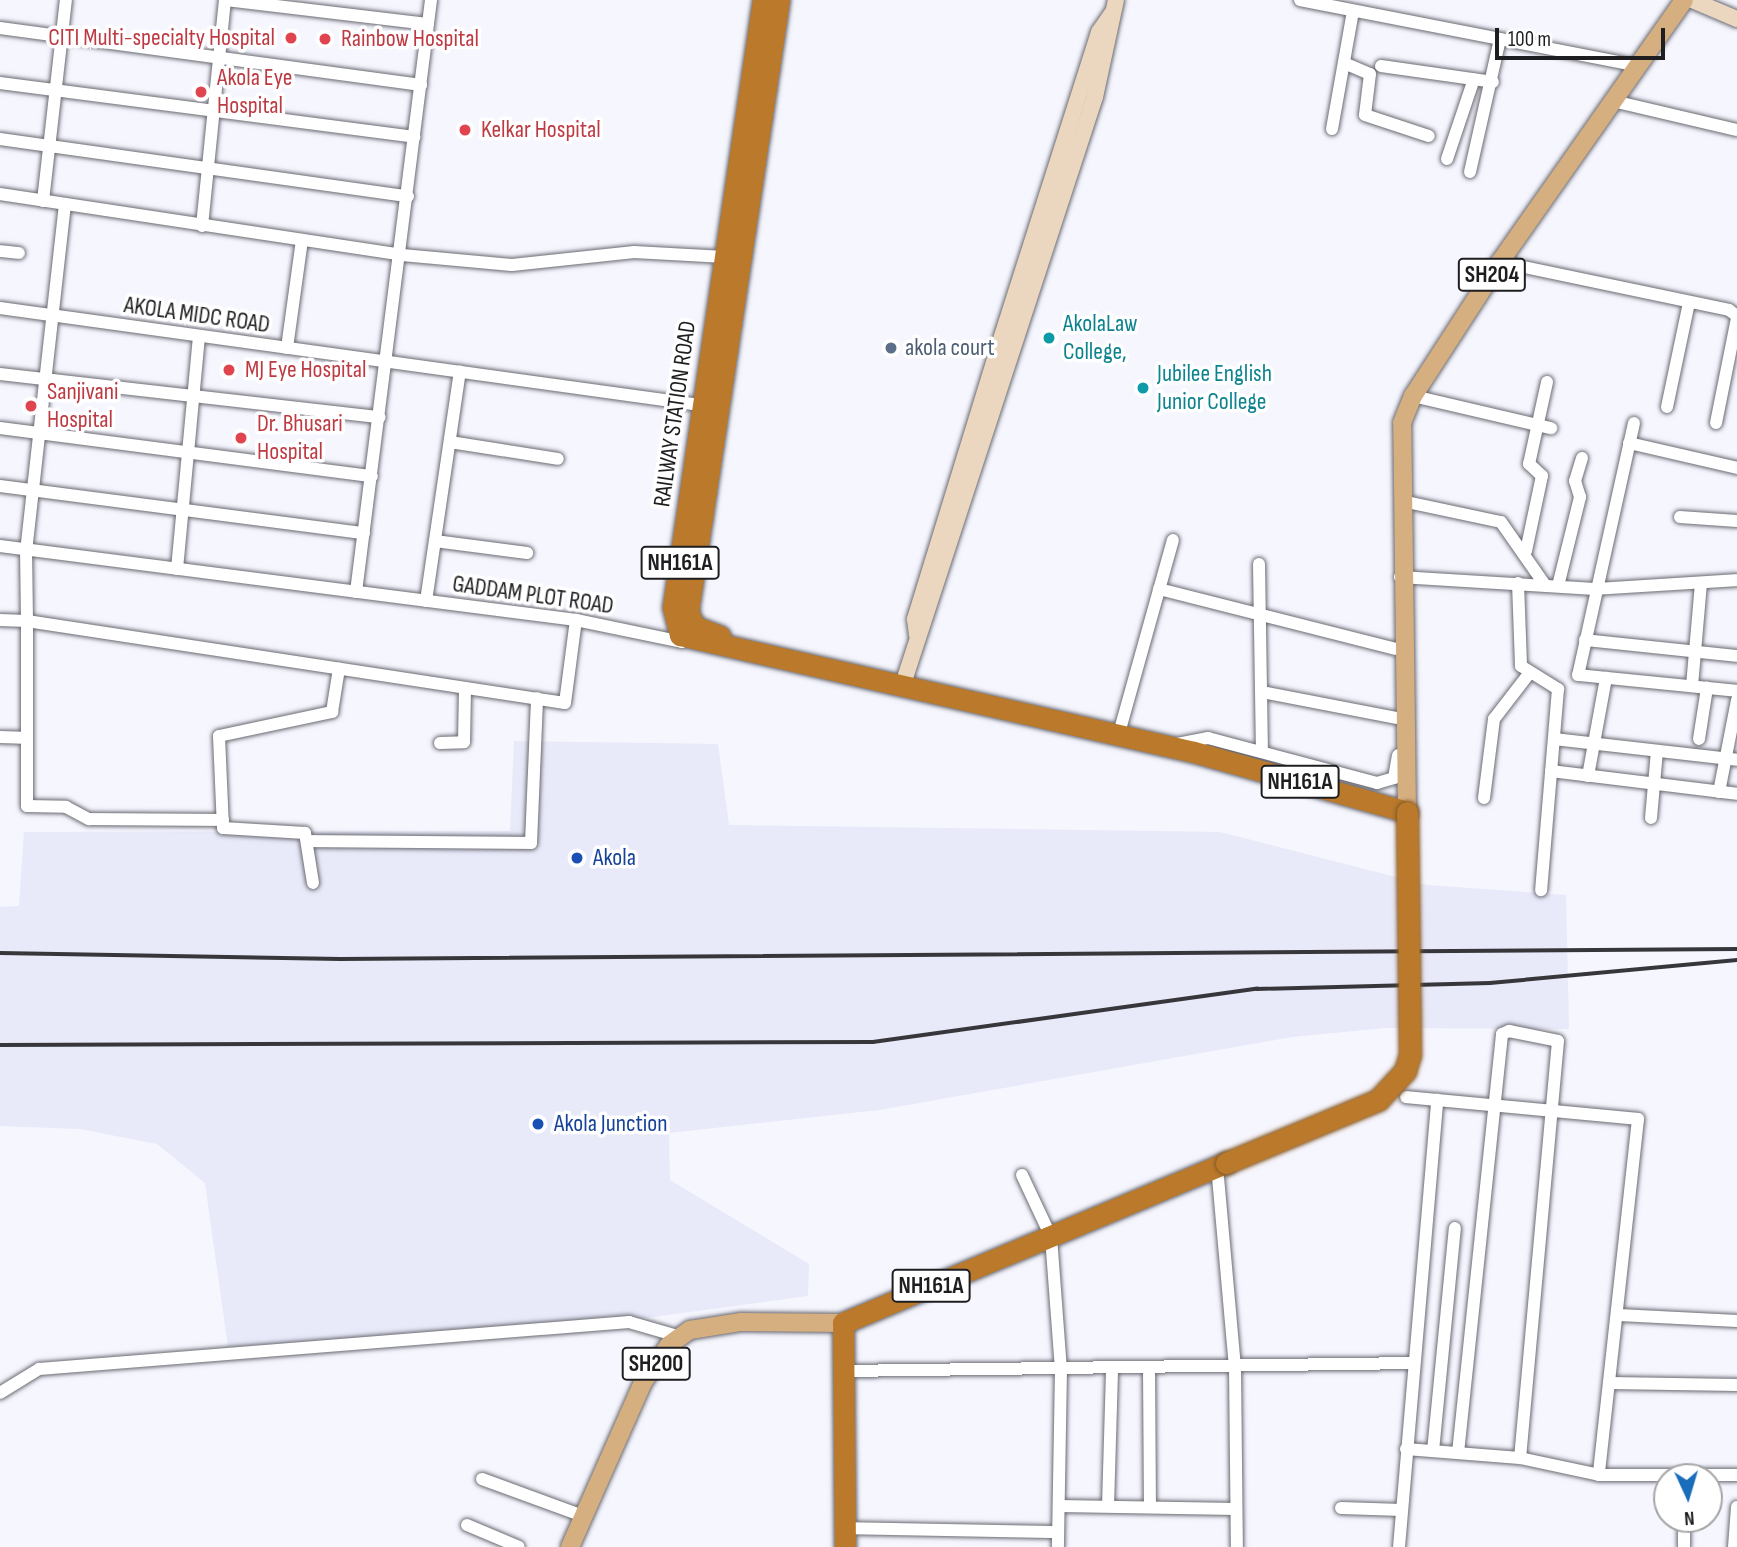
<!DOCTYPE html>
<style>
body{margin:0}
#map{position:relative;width:1737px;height:1547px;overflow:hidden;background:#f6f6ff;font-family:"Sofia Sans Condensed",sans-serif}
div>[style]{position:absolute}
.built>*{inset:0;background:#e8e9f9}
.roads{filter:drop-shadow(0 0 2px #6a6a72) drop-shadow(0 0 2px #6a6a72)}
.street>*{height:12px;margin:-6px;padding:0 6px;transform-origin:6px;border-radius:6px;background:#fff}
.secondary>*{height:16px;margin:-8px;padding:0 8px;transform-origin:8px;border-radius:8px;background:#ebd7bf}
.primary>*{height:18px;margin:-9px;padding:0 9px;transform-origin:9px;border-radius:9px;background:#d6af80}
.highway>*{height:21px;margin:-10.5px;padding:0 10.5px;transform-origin:10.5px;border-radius:10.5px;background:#bb7a2b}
.rail>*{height:3.5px;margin:-1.75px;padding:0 1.75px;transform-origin:1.75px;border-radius:1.75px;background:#37373b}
.bridges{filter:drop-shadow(0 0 2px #845a28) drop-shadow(0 0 2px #845a28)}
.highway-bridge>*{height:21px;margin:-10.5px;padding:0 10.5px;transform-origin:10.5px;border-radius:10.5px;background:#bb7a2b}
.dots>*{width:19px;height:19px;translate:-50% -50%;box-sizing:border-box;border:4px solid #fff;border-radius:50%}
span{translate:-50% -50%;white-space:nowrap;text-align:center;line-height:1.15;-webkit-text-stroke:7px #fff;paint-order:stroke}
.shield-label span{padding:2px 5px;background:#fff;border:2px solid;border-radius:5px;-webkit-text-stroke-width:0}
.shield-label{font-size:23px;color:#1e1e21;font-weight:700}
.health-label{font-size:24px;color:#be3a42}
.right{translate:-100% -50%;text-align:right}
.left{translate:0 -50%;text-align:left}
.street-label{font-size:24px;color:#1e1e21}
.culture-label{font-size:24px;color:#0d838f}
.service-label{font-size:24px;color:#4e5e75}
.transit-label{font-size:24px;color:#164399}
.north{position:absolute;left:1653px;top:1463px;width:70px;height:70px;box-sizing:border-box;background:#fff;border:2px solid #a5a5a6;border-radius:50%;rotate:176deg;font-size:19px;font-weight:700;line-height:28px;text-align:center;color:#1e1e21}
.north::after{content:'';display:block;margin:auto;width:24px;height:32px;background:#196dbb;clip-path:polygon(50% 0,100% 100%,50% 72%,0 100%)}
.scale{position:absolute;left:1495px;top:28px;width:170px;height:32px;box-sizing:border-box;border:4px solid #1e1e21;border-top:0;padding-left:9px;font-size:21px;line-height:24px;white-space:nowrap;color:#1e1e21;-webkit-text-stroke:5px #fff;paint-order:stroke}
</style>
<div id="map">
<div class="built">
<i style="clip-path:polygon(514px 741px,718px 744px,729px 825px,1220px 832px,1427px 885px,1566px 895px,1569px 1029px,1385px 1028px,1292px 1037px,879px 1110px,669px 1133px,670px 1180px,809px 1264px,808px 1296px,646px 1318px,228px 1347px,205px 1183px,157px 1144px,80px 1129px,0 1126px,0 907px,19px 906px,24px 832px,510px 831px)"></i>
</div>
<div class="roads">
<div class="street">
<i style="left:226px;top:0;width:203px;rotate:6.8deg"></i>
<i style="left:1300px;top:0;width:346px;rotate:11deg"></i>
<i style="left:0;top:28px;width:425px;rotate:7.7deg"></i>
<i style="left:1344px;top:63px;width:28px;rotate:23deg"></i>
<i style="left:1370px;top:74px;width:41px;rotate:97deg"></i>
<i style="left:1365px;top:115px;width:67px;rotate:18.2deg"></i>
<i style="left:1381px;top:66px;width:113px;rotate:8.1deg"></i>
<i style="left:0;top:83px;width:418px;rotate:7.4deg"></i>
<i style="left:1613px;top:101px;width:127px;rotate:13.2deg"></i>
<i style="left:1332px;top:129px;width:120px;rotate:-79.9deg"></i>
<i style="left:0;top:139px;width:412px;rotate:8deg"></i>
<i style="left:1447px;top:159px;width:84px;rotate:-71.4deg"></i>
<i style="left:1470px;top:172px;width:136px;rotate:-77.3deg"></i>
<i style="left:0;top:194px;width:407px;rotate:8.6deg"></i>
<i style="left:402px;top:255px;width:110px;rotate:5.2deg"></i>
<i style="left:512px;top:265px;width:123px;rotate:-6.1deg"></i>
<i style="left:634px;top:252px;width:91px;rotate:3.1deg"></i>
<i style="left:43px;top:201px;width:202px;rotate:-83.5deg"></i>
<i style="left:65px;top:204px;width:347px;rotate:96.4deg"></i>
<i style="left:26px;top:549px;width:72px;rotate:89.2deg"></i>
<i style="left:27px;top:621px;width:544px;rotate:8.67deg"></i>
<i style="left:565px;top:703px;width:84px;rotate:-82.5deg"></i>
<i style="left:202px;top:226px;width:227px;rotate:-84.2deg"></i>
<i style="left:0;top:251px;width:19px;rotate:6deg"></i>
<i style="left:1500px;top:262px;width:234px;rotate:11.8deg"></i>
<i style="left:1729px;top:310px;width:10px;rotate:37deg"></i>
<i style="left:0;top:308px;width:714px;rotate:7.89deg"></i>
<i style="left:287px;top:348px;width:109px;rotate:-82.1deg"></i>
<i style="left:0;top:374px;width:382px;rotate:6.5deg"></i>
<i style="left:1413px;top:396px;width:142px;rotate:13.1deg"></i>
<i style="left:1667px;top:407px;width:106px;rotate:-78.1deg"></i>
<i style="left:1634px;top:423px;width:258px;rotate:102.5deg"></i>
<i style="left:1578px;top:675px;width:160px;rotate:5.7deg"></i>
<i style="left:1716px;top:423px;width:107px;rotate:-78.7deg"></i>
<i style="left:0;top:428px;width:375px;rotate:7.4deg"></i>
<i style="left:450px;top:442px;width:109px;rotate:8.9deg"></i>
<i style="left:1629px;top:443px;width:111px;rotate:13deg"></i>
<i style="left:0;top:486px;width:367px;rotate:7.4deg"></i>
<i style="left:1402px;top:501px;width:101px;rotate:12deg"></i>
<i style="left:1501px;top:522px;width:77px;rotate:55.1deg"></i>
<i style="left:1680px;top:517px;width:57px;rotate:4deg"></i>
<i style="left:435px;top:541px;width:93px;rotate:7.4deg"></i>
<i style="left:0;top:546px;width:581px;rotate:7.32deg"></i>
<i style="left:576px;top:620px;width:108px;rotate:11.7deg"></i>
<i style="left:682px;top:642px;width:6px;rotate:-72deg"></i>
<i style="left:1526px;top:551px;width:77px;rotate:-78deg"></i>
<i style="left:1542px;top:476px;width:18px;rotate:-137deg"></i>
<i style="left:1529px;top:464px;width:84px;rotate:-77.6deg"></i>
<i style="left:1259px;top:564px;width:188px;rotate:89.1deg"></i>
<i style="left:177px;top:569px;width:233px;rotate:-84.6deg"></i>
<i style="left:1400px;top:577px;width:195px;rotate:3.5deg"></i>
<i style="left:1595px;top:589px;width:142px;rotate:-3.6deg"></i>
<i style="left:1518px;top:583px;width:83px;rotate:87.9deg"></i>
<i style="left:1521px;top:666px;width:44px;rotate:31.9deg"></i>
<i style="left:1558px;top:689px;width:202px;rotate:94.8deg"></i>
<i style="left:1558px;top:586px;width:92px;rotate:-76.1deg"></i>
<i style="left:1580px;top:497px;width:17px;rotate:-107deg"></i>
<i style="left:1575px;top:481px;width:24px;rotate:-73deg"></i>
<i style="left:1159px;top:589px;width:244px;rotate:14.2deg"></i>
<i style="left:356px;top:592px;width:597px;rotate:-82.78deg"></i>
<i style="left:426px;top:601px;width:232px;rotate:-81.6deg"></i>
<i style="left:0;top:620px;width:27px;rotate:2deg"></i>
<i style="left:27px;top:621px;width:185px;rotate:90deg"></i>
<i style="left:27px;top:806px;width:39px;rotate:1deg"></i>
<i style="left:66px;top:807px;width:26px;rotate:28deg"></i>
<i style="left:89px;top:819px;width:134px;rotate:0.4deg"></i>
<i style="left:1585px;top:640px;width:153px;rotate:6deg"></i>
<i style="left:1692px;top:686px;width:103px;rotate:-85deg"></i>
<i style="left:1262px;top:692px;width:137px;rotate:10.9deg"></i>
<i style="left:1121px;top:726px;width:193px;rotate:-74.4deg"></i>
<i style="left:0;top:737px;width:23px;rotate:2deg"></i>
<i style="left:1554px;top:739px;width:184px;rotate:6.5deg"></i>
<i style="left:1699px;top:739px;width:52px;rotate:-81.1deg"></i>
<i style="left:440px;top:743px;width:24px;rotate:-2deg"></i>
<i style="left:464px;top:742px;width:54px;rotate:-88.9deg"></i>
<i style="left:1172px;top:745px;width:37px;rotate:-11deg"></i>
<i style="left:1208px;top:738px;width:175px;rotate:14.9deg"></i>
<i style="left:1377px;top:783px;width:18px;rotate:-16deg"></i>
<i style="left:1394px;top:778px;width:23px;rotate:-80deg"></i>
<i style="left:1551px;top:771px;width:187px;rotate:7deg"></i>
<i style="left:1588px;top:776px;width:100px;rotate:-79.6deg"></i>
<i style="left:1719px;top:792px;width:94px;rotate:-78.9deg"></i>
<i style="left:1484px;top:798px;width:80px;rotate:-82.8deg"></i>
<i style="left:1494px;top:719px;width:56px;rotate:-52.3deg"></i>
<i style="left:1651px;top:818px;width:67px;rotate:-84.9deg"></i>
<i style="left:307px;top:841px;width:224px;rotate:0.5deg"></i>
<i style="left:531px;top:843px;width:145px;rotate:-87.6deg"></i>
<i style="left:313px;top:883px;width:51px;rotate:-99.1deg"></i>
<i style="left:305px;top:833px;width:82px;rotate:-176.5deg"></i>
<i style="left:223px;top:828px;width:92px;rotate:-92.5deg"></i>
<i style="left:219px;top:736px;width:116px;rotate:-12deg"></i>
<i style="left:332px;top:712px;width:44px;rotate:-80.8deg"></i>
<i style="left:1406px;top:1097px;width:233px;rotate:5.4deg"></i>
<i style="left:1638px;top:1119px;width:358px;rotate:96.3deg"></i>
<i style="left:1599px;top:1475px;width:138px"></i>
<i style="left:1217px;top:1166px;width:202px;rotate:84.9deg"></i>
<i style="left:1235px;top:1367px;width:180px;rotate:89.4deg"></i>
<i style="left:1022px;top:1175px;width:68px;rotate:64.9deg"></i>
<i style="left:1051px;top:1237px;width:132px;rotate:85.7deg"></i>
<i style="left:1061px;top:1369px;width:178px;rotate:91deg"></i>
<i style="left:1619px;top:1315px;width:118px;rotate:2.9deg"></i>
<i style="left:1149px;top:1368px;width:139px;rotate:89.6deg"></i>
<i style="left:843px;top:1371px;width:570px;rotate:-0.8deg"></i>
<i style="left:1610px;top:1383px;width:127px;rotate:0.9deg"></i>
<i style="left:0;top:1393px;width:46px;rotate:-31.6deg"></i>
<i style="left:39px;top:1369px;width:592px;rotate:-4.55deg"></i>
<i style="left:629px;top:1322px;width:54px;rotate:16.1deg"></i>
<i style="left:1406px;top:1449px;width:114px;rotate:4.5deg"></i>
<i style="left:1520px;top:1458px;width:81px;rotate:12.1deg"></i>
<i style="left:1433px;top:1451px;width:224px;rotate:-84.4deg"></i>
<i style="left:1458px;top:1453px;width:421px;rotate:-84deg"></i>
<i style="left:1502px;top:1034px;width:8px;rotate:-23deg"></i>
<i style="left:1509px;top:1031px;width:50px;rotate:11.5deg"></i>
<i style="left:1558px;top:1041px;width:419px;rotate:95.2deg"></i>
<i style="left:482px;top:1479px;width:108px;rotate:20.1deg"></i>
<i style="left:1059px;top:1506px;width:177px;rotate:1deg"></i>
<i style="left:1108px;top:1506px;width:137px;rotate:-88.3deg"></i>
<i style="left:1341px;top:1508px;width:61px;rotate:1.9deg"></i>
<i style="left:467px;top:1525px;width:56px;rotate:22.9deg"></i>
<i style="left:845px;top:1528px;width:213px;rotate:1.1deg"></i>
<i style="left:1399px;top:1547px;width:449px;rotate:-85.1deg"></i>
<i style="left:1684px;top:1547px;width:28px;rotate:-90deg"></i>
<i style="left:1734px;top:1547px;width:40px;rotate:-85.7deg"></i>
</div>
<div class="secondary">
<i style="left:1692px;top:0;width:49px;rotate:22.9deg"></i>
<i style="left:917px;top:635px;width:16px;rotate:-97deg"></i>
<i style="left:915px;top:619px;width:276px;rotate:-72.9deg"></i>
<i style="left:996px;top:355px;width:339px;rotate:-72.3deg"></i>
<i style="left:1099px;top:32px;width:24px;rotate:-55deg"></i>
<i style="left:902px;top:687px;width:621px;rotate:-71.89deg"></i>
<i style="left:1095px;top:97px;width:99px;rotate:-77.8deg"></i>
</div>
<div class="primary">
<i style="left:1407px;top:812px;width:389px;rotate:-90.7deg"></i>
<i style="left:1402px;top:423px;width:29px;rotate:-68deg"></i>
<i style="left:1413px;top:396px;width:160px;rotate:-57deg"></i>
<i style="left:1500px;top:262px;width:320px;rotate:-54.9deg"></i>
<i style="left:570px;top:1547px;width:180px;rotate:-66.1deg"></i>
<i style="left:643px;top:1382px;width:45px;rotate:-54.9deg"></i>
<i style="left:669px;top:1345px;width:26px;rotate:-36deg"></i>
<i style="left:690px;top:1330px;width:52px;rotate:-8.9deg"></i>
<i style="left:741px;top:1322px;width:102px;rotate:0.6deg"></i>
</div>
<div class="highway">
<i style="left:763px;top:0;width:614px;rotate:98.43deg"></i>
<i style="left:673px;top:607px;width:29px;rotate:76deg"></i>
<i style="left:680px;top:635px;width:527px;rotate:12.82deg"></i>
<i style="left:1194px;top:752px;width:221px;rotate:15.7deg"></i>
<i style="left:720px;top:636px;width:28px;rotate:-159deg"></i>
<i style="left:694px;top:626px;width:16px;rotate:-112deg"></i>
<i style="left:688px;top:611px;width:618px;rotate:-81.53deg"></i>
<i style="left:845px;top:1547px;width:224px;rotate:-90.5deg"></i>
<i style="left:843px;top:1323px;width:415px;rotate:-22.7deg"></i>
</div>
</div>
<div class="rail">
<i style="left:0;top:953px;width:340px;rotate:1deg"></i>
<i style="left:340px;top:959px;width:1397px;rotate:-0.41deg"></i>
<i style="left:0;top:1045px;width:873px;rotate:-0.2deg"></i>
<i style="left:873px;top:1042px;width:388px;rotate:-7.9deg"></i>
<i style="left:1257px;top:989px;width:233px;rotate:-1.5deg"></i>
<i style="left:1490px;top:983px;width:248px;rotate:-5.3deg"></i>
</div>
<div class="bridges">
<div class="highway-bridge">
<i style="left:1226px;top:1163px;width:165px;rotate:-22.5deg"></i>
<i style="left:1378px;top:1100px;width:40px;rotate:-47deg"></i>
<i style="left:1405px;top:1071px;width:17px;rotate:-73deg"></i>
<i style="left:1410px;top:1055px;width:243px;rotate:-90.7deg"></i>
</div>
</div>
<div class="dots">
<i style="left:291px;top:38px;background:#e0444e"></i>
<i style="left:325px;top:39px;background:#e0444e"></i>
<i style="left:201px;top:92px;background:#e0444e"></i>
<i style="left:465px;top:130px;background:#e0444e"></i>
<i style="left:1049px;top:338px;background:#0f9aa8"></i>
<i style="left:891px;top:348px;background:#5c6f8a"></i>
<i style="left:229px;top:370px;background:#e0444e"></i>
<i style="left:1143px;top:388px;background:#0f9aa8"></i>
<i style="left:31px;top:406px;background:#e0444e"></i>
<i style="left:241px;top:438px;background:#e0444e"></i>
<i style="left:577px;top:858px;background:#1a4fb4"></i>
<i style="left:538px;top:1124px;background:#1a4fb4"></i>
</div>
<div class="shield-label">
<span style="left:1492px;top:275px">SH204</span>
<span style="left:680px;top:563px">NH161A</span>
<span style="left:1300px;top:782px">NH161A</span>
<span style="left:931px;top:1286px">NH161A</span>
<span style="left:656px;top:1364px">SH200</span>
</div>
<div class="health-label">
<span class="right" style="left:275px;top:38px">CITI Multi-specialty Hospital</span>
<span class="left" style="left:341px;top:39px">Rainbow Hospital</span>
<span class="left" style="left:217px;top:92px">Akola Eye<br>Hospital</span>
<span class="left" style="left:481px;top:130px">Kelkar Hospital</span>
<span class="left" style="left:245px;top:370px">MJ Eye Hospital</span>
<span class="left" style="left:47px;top:406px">Sanjivani<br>Hospital</span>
<span class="left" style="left:257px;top:438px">Dr. Bhusari<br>Hospital</span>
</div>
<div class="street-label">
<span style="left:197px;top:315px;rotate:8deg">AKOLA MIDC ROAD</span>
<span style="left:675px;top:414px;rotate:-82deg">RAILWAY STATION ROAD</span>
<span style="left:533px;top:595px;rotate:8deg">GADDAM PLOT ROAD</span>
</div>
<div class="culture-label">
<span class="left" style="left:1063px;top:338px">AkolaLaw<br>College,</span>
<span class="left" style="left:1157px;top:388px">Jubilee English<br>Junior College</span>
</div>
<div class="service-label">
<span class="left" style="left:905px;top:348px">akola court</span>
</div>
<div class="transit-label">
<span class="left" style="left:593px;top:858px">Akola</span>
<span class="left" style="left:554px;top:1124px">Akola Junction</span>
</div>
<div class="north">N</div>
<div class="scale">100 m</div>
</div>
